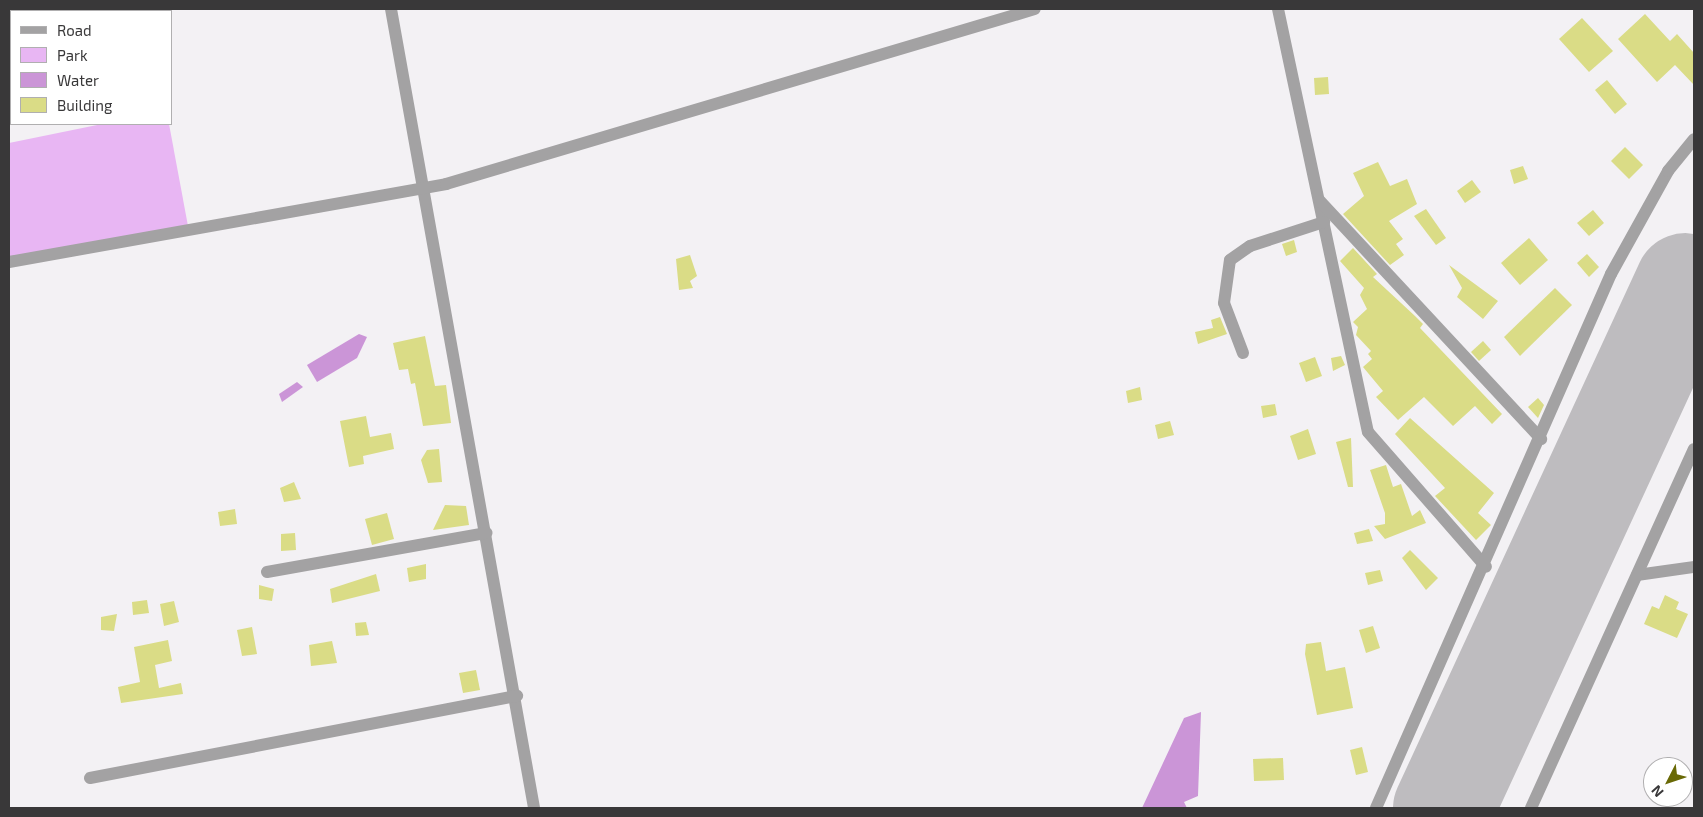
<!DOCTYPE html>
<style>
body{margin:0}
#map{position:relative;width:1703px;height:817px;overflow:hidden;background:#f3f1f4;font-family:"Exo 2",sans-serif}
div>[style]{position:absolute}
.green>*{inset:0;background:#e8b6f3}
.water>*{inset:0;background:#cb95d7}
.runway>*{height:101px;margin:-50.5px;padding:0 50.5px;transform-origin:50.5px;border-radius:50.5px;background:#bebcbf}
.building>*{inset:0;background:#dadc86}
.minor>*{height:12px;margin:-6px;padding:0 6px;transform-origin:6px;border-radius:6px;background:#a3a2a3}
.tertiary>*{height:12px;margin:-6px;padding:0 6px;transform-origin:6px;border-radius:6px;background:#a3a2a3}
span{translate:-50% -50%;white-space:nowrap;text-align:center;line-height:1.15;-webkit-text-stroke:5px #fff;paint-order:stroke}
.frame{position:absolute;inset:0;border:10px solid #393839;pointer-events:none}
.legend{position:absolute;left:10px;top:10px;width:162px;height:115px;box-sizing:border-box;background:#fff;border:1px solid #b0afb0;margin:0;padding:6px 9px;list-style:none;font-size:15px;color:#393839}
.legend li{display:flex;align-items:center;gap:10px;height:25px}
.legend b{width:25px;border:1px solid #b0afb0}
.north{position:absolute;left:1643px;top:757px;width:50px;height:50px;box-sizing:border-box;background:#fff;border:1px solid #b0afb0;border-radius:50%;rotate:229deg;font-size:14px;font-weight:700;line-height:20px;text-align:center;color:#393839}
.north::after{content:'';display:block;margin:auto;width:18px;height:22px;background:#696906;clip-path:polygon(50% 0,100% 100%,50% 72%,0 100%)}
</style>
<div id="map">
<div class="green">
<i style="clip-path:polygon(102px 124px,169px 124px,188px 226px,9px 257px,9px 143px)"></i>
</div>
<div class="water">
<i style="clip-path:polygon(359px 334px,367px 337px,357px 358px,317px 382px,307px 365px)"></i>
<i style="clip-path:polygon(297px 382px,303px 387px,282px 402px,279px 394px)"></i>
<i style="clip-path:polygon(1201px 712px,1198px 796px,1184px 802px,1187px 808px,1142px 808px,1184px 718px)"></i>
</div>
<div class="runway">
<i style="left:1443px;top:808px;width:578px;rotate:-65.25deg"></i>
</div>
<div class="building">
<i style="clip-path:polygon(1645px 14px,1670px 41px,1677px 34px,1694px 53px,1694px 85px,1675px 65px,1657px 82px,1618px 39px)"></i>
<i style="clip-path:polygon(1582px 18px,1613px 51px,1589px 72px,1559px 39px)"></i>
<i style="clip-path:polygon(1328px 77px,1329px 94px,1315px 95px,1314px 78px)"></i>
<i style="clip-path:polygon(1607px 80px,1627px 104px,1615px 114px,1595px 90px)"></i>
<i style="clip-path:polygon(1625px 147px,1643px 165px,1629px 179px,1611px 161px)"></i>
<i style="clip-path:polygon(1378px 162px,1390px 186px,1407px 179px,1417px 204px,1389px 221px,1403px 239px,1396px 244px,1404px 255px,1390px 265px,1343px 214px,1364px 196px,1353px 173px)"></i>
<i style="clip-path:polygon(1523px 166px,1528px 179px,1514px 184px,1510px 170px)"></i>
<i style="clip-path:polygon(1472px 180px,1481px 192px,1465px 203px,1457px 191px)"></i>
<i style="clip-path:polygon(1426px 209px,1446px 238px,1436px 245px,1414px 216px)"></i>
<i style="clip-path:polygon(1593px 210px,1604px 223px,1589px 236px,1577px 223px)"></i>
<i style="clip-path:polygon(1529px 238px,1548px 260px,1520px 285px,1501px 263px)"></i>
<i style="clip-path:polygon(1294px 240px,1297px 252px,1286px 256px,1282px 244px)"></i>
<i style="clip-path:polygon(1353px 248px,1377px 274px,1373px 277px,1415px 316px,1423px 324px,1420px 328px,1502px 414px,1492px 424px,1475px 406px,1453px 426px,1424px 397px,1398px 420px,1376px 397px,1383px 391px,1363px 367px,1372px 359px,1368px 354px,1371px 351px,1356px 335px,1358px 327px,1353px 322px,1367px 309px,1360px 295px,1364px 288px,1340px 261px)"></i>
<i style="clip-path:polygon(1587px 254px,1599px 267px,1589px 277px,1577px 263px)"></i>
<i style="clip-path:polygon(690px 255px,697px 276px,690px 281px,693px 288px,679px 290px,676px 259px)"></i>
<i style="clip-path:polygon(1449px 265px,1498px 301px,1483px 319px,1457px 297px,1462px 288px)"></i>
<i style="clip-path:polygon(1555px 288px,1572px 305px,1520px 356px,1504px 337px)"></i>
<i style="clip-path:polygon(1220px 317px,1227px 334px,1198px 344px,1195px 332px,1213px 328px,1211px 320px)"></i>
<i style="clip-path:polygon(425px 336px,435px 386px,446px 385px,451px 423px,423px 426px,415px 383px,411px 384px,408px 369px,399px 370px,393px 343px)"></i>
<i style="clip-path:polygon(1483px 341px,1491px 350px,1479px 361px,1471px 352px)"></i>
<i style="clip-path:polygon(1341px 356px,1345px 365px,1333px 371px,1331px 358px)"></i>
<i style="clip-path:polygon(1315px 357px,1322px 376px,1306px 382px,1299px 363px)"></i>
<i style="clip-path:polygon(1140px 387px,1142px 400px,1128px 403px,1126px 391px)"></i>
<i style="clip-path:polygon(1538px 398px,1544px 405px,1538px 418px,1528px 407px)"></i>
<i style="clip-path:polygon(1275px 404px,1277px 415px,1263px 418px,1261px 406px)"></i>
<i style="clip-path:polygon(366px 416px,370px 437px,391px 433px,394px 449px,363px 456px,364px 464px,349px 467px,340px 421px)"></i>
<i style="clip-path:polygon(1410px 418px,1494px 493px,1478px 513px,1491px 525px,1476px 540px,1435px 496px,1445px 488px,1395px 434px)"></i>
<i style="clip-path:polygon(1170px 421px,1174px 435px,1158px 439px,1155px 425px)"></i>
<i style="clip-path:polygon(1308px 429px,1316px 454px,1298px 460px,1290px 436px)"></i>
<i style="clip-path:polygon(1351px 438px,1353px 487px,1348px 487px,1336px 442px)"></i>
<i style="clip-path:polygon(439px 449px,442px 482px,428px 483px,421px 460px,427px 450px)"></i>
<i style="clip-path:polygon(1386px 465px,1393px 487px,1401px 484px,1412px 516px,1420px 510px,1426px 523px,1385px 539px,1374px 526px,1385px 524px,1385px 513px,1370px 470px)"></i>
<i style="clip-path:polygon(294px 482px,301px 499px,284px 502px,280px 488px)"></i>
<i style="clip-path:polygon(445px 505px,466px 506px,469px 525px,433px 530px)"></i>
<i style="clip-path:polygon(235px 509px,237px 524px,220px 526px,218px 512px)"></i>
<i style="clip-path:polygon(387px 513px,394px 539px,372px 545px,365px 519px)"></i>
<i style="clip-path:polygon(1369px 529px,1373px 541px,1357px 544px,1354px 533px)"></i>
<i style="clip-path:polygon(295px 533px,296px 550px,281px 551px,281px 534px)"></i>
<i style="clip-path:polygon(1410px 550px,1438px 578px,1426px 590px,1402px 558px)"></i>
<i style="clip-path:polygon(426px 564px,426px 579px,409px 582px,407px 568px)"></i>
<i style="clip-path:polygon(1380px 570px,1383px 581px,1368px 585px,1365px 573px)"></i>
<i style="clip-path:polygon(376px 574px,380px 591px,332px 603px,330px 589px)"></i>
<i style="clip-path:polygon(259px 585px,274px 589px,272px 601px,259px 599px)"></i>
<i style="clip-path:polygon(1665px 595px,1679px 602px,1676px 609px,1688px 614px,1677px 638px,1644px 624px,1652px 606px,1659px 609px)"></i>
<i style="clip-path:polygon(147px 600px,149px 613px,133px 615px,132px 602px)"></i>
<i style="clip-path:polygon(174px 601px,179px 622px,164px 626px,160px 604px)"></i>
<i style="clip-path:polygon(117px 614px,114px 631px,101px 630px,101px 617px)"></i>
<i style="clip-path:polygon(366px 622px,369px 635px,356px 636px,355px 623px)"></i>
<i style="clip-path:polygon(1373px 626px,1380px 648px,1366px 653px,1359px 630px)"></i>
<i style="clip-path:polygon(252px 627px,257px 654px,242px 656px,237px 630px)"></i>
<i style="clip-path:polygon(168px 640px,172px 661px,155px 665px,159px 688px,181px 683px,183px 694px,121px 703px,118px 687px,140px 682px,134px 647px)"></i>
<i style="clip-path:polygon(332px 641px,337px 663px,311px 666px,309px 645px)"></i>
<i style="clip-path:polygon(1321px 642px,1326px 671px,1345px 667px,1353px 708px,1317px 715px,1305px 654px,1306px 644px)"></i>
<i style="clip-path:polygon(476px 670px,480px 690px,463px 693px,459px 673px)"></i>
<i style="clip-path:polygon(1362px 747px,1368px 772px,1356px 775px,1350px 750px)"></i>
<i style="clip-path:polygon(1283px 758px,1284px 780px,1254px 781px,1253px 759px)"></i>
</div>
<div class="minor">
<i style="left:391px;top:9px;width:812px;rotate:79.85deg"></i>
<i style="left:1278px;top:9px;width:432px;rotate:78deg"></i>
<i style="left:1368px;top:432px;width:179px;rotate:48.8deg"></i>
<i style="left:1320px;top:201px;width:325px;rotate:47.1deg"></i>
<i style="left:9px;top:262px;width:444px;rotate:-10.1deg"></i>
<i style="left:446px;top:184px;width:614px;rotate:-16.55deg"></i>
<i style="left:1243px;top:353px;width:53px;rotate:-110.8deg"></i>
<i style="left:1224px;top:303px;width:43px;rotate:-82.1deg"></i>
<i style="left:1230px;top:260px;width:24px;rotate:-35deg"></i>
<i style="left:1250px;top:246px;width:78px;rotate:-18deg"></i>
<i style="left:267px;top:572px;width:223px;rotate:-10.1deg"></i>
<i style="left:1637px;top:575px;width:58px;rotate:-8deg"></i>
<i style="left:90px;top:778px;width:435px;rotate:-10.9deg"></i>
</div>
<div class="tertiary">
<i style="left:1376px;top:808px;width:583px;rotate:-66.25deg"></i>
<i style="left:1611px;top:274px;width:118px;rotate:-61deg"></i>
<i style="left:1668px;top:171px;width:41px;rotate:-50.9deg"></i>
<i style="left:1531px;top:808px;width:394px;rotate:-65.6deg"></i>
</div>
<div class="frame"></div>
<ul class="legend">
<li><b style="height:6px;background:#a3a2a3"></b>Road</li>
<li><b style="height:14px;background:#e8b6f3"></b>Park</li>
<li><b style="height:14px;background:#cb95d7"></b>Water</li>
<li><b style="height:14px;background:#dadc86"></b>Building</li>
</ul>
<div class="north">N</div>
</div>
